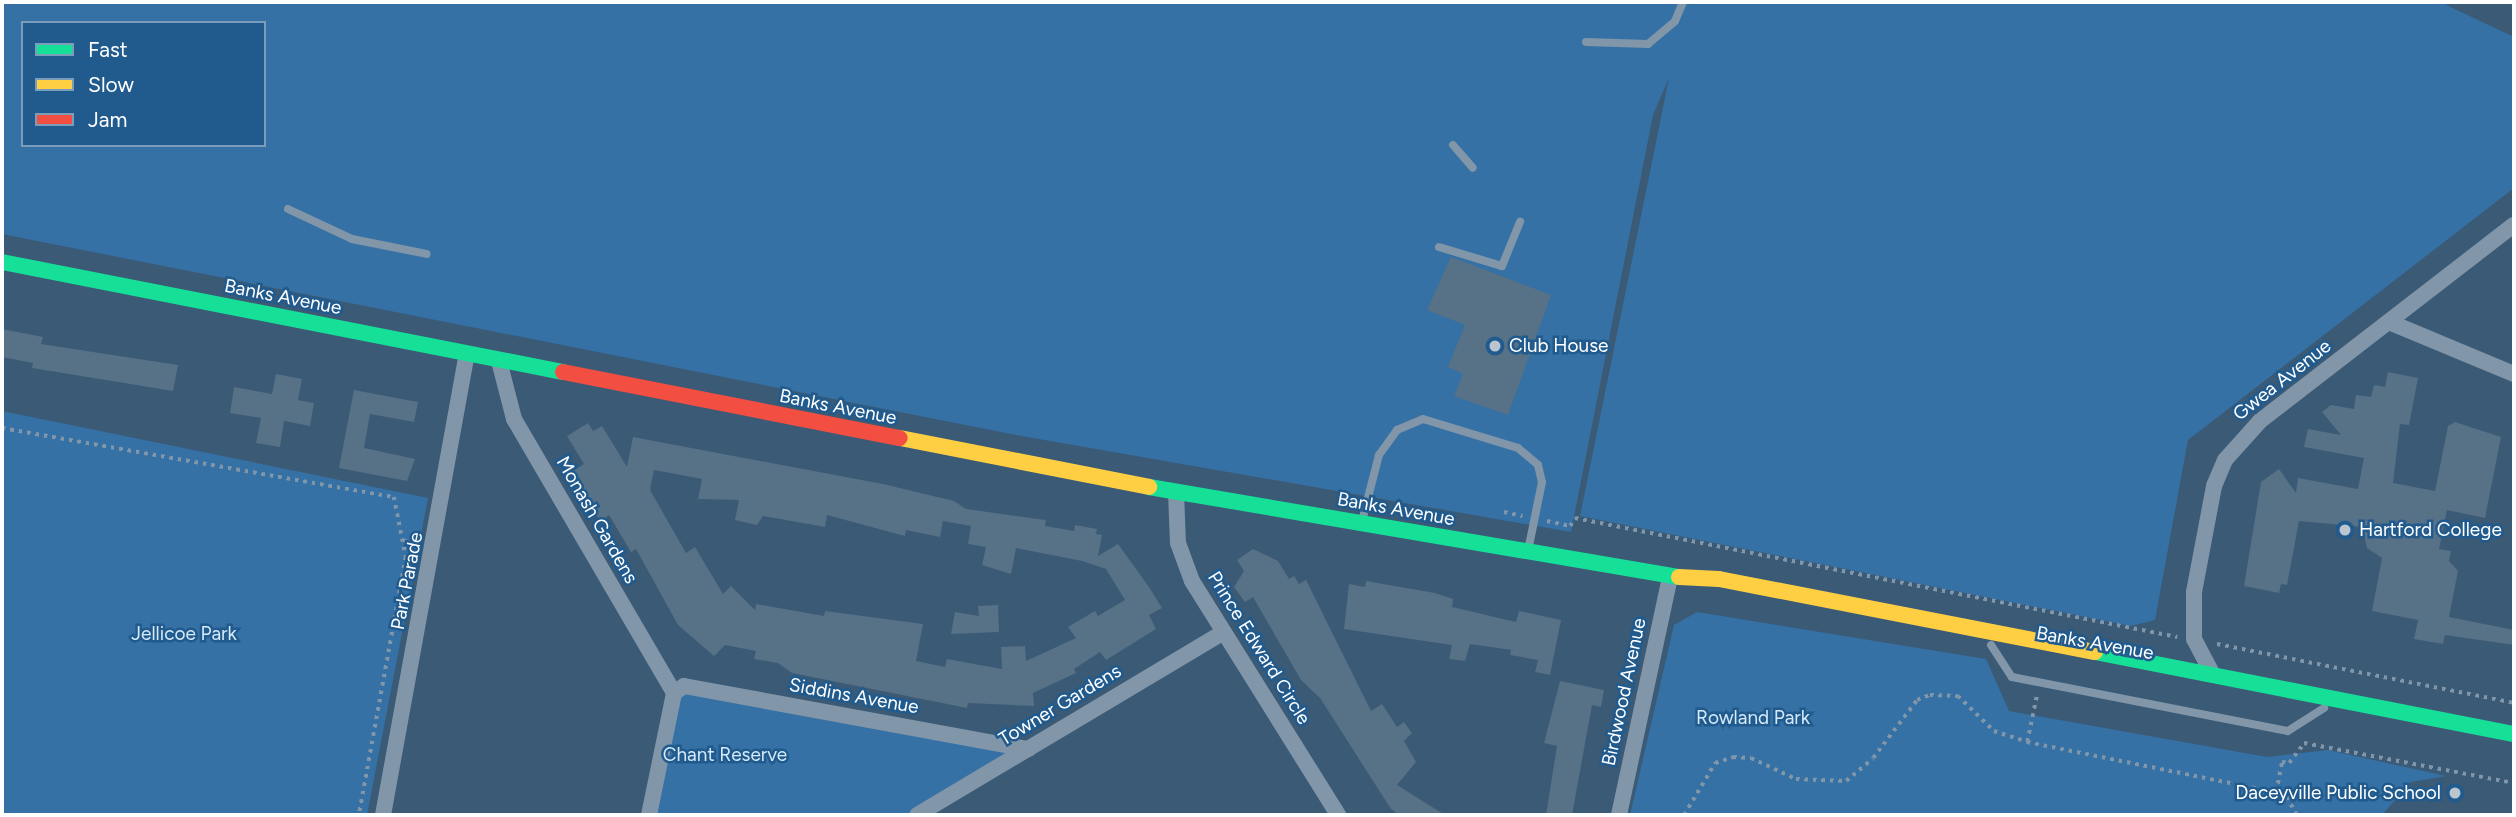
<!DOCTYPE html>
<style>
body{margin:0}
#map{position:relative;width:2516px;height:817px;overflow:hidden;background:#3a5a76;font-family:Figtree,sans-serif}
div>[style]{position:absolute}
.green>*{inset:0;background:#3571a4}
.building>*{inset:0;background:#577187}
.path>*{height:3.5px;margin-top:-1.75px;transform-origin:0;background:repeating-linear-gradient(90deg,#8196a9 0 3.5px,transparent 0 8.5px)}
.lane>*{height:8px;margin:-4px;padding:0 4px;transform-origin:4px;border-radius:4px;background:#8196a9}
.street>*{height:16px;margin:-8px;padding:0 8px;transform-origin:8px;border-radius:8px;background:#8196a9}
.fast>*{height:16px;margin:-8px;padding:0 8px;transform-origin:8px;border-radius:8px;background:#16e098}
.slow>*{height:16px;margin:-8px;padding:0 8px;transform-origin:8px;border-radius:8px;background:#ffcf43}
.jam>*{height:16px;margin:-8px;padding:0 8px;transform-origin:8px;border-radius:8px;background:#f24e42}
.dots>*{width:19px;height:19px;translate:-50% -50%;box-sizing:border-box;border:4px solid #215b8e;border-radius:50%}
span{translate:-50% -50%;white-space:nowrap;text-align:center;line-height:1.15;-webkit-text-stroke:5px #215b8e;paint-order:stroke}
.street-label{font-size:19px;color:#fff}
.poi-label{font-size:19px;color:#fff}
.left{translate:0 -50%;text-align:left}
.right{translate:-100% -50%;text-align:right}
.park-label{font-size:19px;color:#d4e9f9}
.frame{position:absolute;inset:0;border:4px solid #fff;pointer-events:none}
.legend{position:absolute;left:21px;top:21px;width:245px;height:126px;box-sizing:border-box;background:#215b8e;border:2px solid #7a9dbb;margin:0;padding:9px 12px;list-style:none;font-size:21px;color:#fff}
.legend li{display:flex;align-items:center;gap:14px;height:35px}
.legend b{width:35px;border:2px solid #7a9dbb}
</style>
<div id="map">
<div class="green">
<i style="clip-path:polygon(evenodd,2px 2px,2440px 2px,2514px 37px,2514px 188px,2188px 440px,2155px 620px,2131px 626px,1580px 516px,1669px 78px,1653px 115px,1571px 532px,1011px 434px,2px 234px,2px 2px,23px 23px,264px 23px,264px 145px,23px 145px,23px 23px)"></i>
<i style="clip-path:polygon(2px 411px,428px 498px,367px 815px,2px 815px)"></i>
<i style="clip-path:polygon(1697px 612px,1986px 659px,2009px 711px,2267px 757px,2328px 750px,2446px 776px,2411px 782px,2382px 815px,1630px 815px,1674px 625px)"></i>
<i style="clip-path:polygon(684px 686px,1028px 749px,917px 815px,650px 815px)"></i>
</div>
<div class="building">
<i style="clip-path:polygon(1451px 257px,1551px 295px,1508px 415px,1454px 396px,1463px 374px,1448px 367px,1465px 325px,1427px 310px)"></i>
<i style="clip-path:polygon(2px 329px,43px 337px,41px 344px,178px 365px,173px 391px,32px 368px,33px 363px,2px 357px)"></i>
<i style="clip-path:polygon(2388px 372px,2418px 378px,2409px 425px,2400px 424px,2393px 483px,2435px 491px,2448px 426px,2455px 422px,2501px 437px,2485px 518px,2447px 510px,2439px 549px,2451px 551px,2449px 561px,2458px 571px,2449px 617px,2514px 630px,2514px 645px,2445px 635px,2443px 644px,2414px 639px,2418px 620px,2372px 611px,2382px 558px,2367px 548px,2362px 527px,2299px 521px,2287px 585px,2281px 584px,2279px 593px,2244px 586px,2261px 482px,2279px 469px,2296px 493px,2298px 478px,2358px 489px,2364px 458px,2304px 447px,2308px 429px,2341px 435px,2322px 412px,2331px 405px,2354px 409px,2356px 395px,2371px 397px,2374px 385px,2385px 387px)"></i>
<i style="clip-path:polygon(276px 374px,302px 379px,298px 400px,314px 403px,310px 426px,284px 421px,280px 447px,256px 443px,261px 418px,230px 413px,234px 387px,272px 394px)"></i>
<i style="clip-path:polygon(354px 390px,418px 402px,414px 422px,370px 414px,364px 448px,415px 459px,407px 481px,339px 468px)"></i>
<i style="clip-path:polygon(evenodd,588px 423px,593px 431px,602px 426px,627px 467px,633px 437px,883px 484px,954px 501px,966px 509px,1046px 520px,1045px 526px,1074px 531px,1075px 525px,1097px 529px,1096px 534px,1102px 535px,1098px 556px,1118px 544px,1149px 587px,1162px 608px,1149px 615px,1156px 629px,1106px 660px,1100px 652px,1074px 669px,1076px 673px,1033px 693px,1034px 706px,968px 703px,967px 708px,792px 673px,778px 663px,754px 659px,756px 651px,725px 645px,714px 656px,678px 625px,636px 549px,631px 552px,609px 515px,600px 521px,570px 473px,584px 464px,567px 436px,588px 423px,654px 470px,702px 479px,698px 499px,739px 500px,735px 520px,757px 525px,763px 516px,825px 527px,827px 515px,905px 536px,906px 530px,940px 537px,943px 521px,971px 526px,968px 544px,986px 547px,982px 565px,1011px 574px,1016px 548px,1082px 561px,1106px 569px,1125px 600px,1098px 616px,1095px 611px,1068px 627px,1076px 638px,1026px 661px,1025px 646px,1001px 647px,1002px 669px,947px 659px,945px 667px,916px 661px,923px 624px,825px 611px,824px 616px,756px 604px,755px 610px,731px 586px,723px 594px,695px 547px,686px 553px,650px 490px,654px 470px)"></i>
<i style="clip-path:polygon(1253px 549px,1278px 561px,1289px 579px,1294px 576px,1299px 584px,1306px 580px,1371px 711px,1382px 704px,1397px 727px,1404px 722px,1412px 733px,1404px 741px,1416px 762px,1397px 785px,1445px 815px,1400px 815px,1391px 809px,1320px 698px,1301px 680px,1253px 597px,1245px 602px,1234px 587px,1244px 571px,1237px 560px)"></i>
<i style="clip-path:polygon(1366px 581px,1435px 593px,1453px 599px,1452px 607px,1516px 622px,1519px 611px,1561px 620px,1550px 675px,1535px 672px,1538px 660px,1510px 655px,1511px 650px,1470px 644px,1465px 661px,1449px 659px,1452px 645px,1344px 629px,1349px 584px,1365px 587px)"></i>
<i style="clip-path:polygon(998px 605px,999px 632px,951px 634px,955px 612px,979px 616px,978px 606px)"></i>
<i style="clip-path:polygon(1560px 681px,1604px 690px,1601px 707px,1592px 705px,1572px 815px,1546px 815px,1557px 746px,1544px 743px)"></i>
</div>
<div class="path">
<i style="left:2px;top:428px;width:398px;rotate:10deg"></i>
<i style="left:394px;top:497px;width:61px;rotate:78.7deg"></i>
<i style="left:406px;top:557px;width:262px;rotate:100.3deg"></i>
<i style="left:1504px;top:512px;width:19px;rotate:12deg"></i>
<i style="left:1547px;top:521px;width:24px;rotate:12deg"></i>
<i style="left:1570px;top:526px;width:9px;rotate:-58deg"></i>
<i style="left:1575px;top:518px;width:614px;rotate:11.18deg"></i>
<i style="left:404px;top:542px;width:15px;rotate:-32deg"></i>
<i style="left:2217px;top:644px;width:303px;rotate:11.2deg"></i>
<i style="left:2027px;top:742px;width:254px;rotate:11.4deg"></i>
<i style="left:2276px;top:792px;width:12px;rotate:24deg"></i>
<i style="left:2287px;top:797px;width:21px;rotate:61deg"></i>
<i style="left:2276px;top:792px;width:31px;rotate:-79deg"></i>
<i style="left:2282px;top:762px;width:7px;rotate:8deg"></i>
<i style="left:2289px;top:763px;width:25px;rotate:-53deg"></i>
<i style="left:2304px;top:743px;width:214px;rotate:10.8deg"></i>
<i style="left:1684px;top:815px;width:61px;rotate:-59.2deg"></i>
<i style="left:1715px;top:763px;width:19px;rotate:-18deg"></i>
<i style="left:1733px;top:757px;width:18px;rotate:3deg"></i>
<i style="left:1751px;top:758px;width:50px;rotate:25deg"></i>
<i style="left:1796px;top:779px;width:50px;rotate:2.3deg"></i>
<i style="left:1846px;top:781px;width:35px;rotate:-40deg"></i>
<i style="left:1873px;top:758px;width:73px;rotate:-52.8deg"></i>
<i style="left:1917px;top:700px;width:14px;rotate:-21deg"></i>
<i style="left:1930px;top:695px;width:28px;rotate:2deg"></i>
<i style="left:1958px;top:696px;width:50px;rotate:44.2deg"></i>
<i style="left:1994px;top:731px;width:35px;rotate:18deg"></i>
<i style="left:2027px;top:742px;width:49px;rotate:-78.2deg"></i>
</div>
<div class="lane">
<i style="left:1586px;top:42px;width:62px;rotate:1.8deg"></i>
<i style="left:1648px;top:44px;width:35px;rotate:-40deg"></i>
<i style="left:1675px;top:21px;width:21px;rotate:-67deg"></i>
<i style="left:1453px;top:145px;width:30px;rotate:49deg"></i>
<i style="left:288px;top:209px;width:71px;rotate:25.1deg"></i>
<i style="left:352px;top:239px;width:76px;rotate:11.3deg"></i>
<i style="left:1439px;top:247px;width:66px;rotate:16.8deg"></i>
<i style="left:1502px;top:266px;width:48px;rotate:-67.8deg"></i>
<i style="left:1362px;top:521px;width:68px;rotate:-75.6deg"></i>
<i style="left:1379px;top:455px;width:31px;rotate:-54deg"></i>
<i style="left:1397px;top:430px;width:28px;rotate:-23deg"></i>
<i style="left:1423px;top:419px;width:99px;rotate:17deg"></i>
<i style="left:1518px;top:448px;width:26px;rotate:40deg"></i>
<i style="left:1538px;top:465px;width:17px;rotate:77deg"></i>
<i style="left:1542px;top:482px;width:70px;rotate:101.5deg"></i>
<i style="left:1991px;top:645px;width:38px;rotate:57deg"></i>
<i style="left:2012px;top:677px;width:281px;rotate:11.1deg"></i>
<i style="left:2288px;top:731px;width:43px;rotate:-32.6deg"></i>
</div>
<div class="street">
<i style="left:2389px;top:322px;width:135px;rotate:22.6deg"></i>
<i style="left:499px;top:361px;width:60px;rotate:75.5deg"></i>
<i style="left:514px;top:419px;width:317px;rotate:59.7deg"></i>
<i style="left:1176px;top:492px;width:51px;rotate:87.8deg"></i>
<i style="left:1178px;top:543px;width:40px;rotate:69.8deg"></i>
<i style="left:1192px;top:581px;width:276px;rotate:58deg"></i>
<i style="left:2213px;top:675px;width:41px;rotate:-117.8deg"></i>
<i style="left:2194px;top:639px;width:47px;rotate:-90deg"></i>
<i style="left:2194px;top:592px;width:108px;rotate:-79.3deg"></i>
<i style="left:2214px;top:486px;width:28px;rotate:-67deg"></i>
<i style="left:2225px;top:460px;width:52px;rotate:-48.1deg"></i>
<i style="left:2260px;top:421px;width:321px;rotate:-37.7deg"></i>
<i style="left:674px;top:693px;width:12px;rotate:-35deg"></i>
<i style="left:684px;top:686px;width:350px;rotate:10.4deg"></i>
<i style="left:383px;top:815px;width:468px;rotate:-79.7deg"></i>
<i style="left:649px;top:815px;width:125px;rotate:-78.4deg"></i>
<i style="left:917px;top:815px;width:357px;rotate:-30.8deg"></i>
<i style="left:1619px;top:815px;width:243px;rotate:-77.9deg"></i>
</div>
<div class="fast">
<i style="left:2px;top:262px;width:572px;rotate:11.09deg"></i>
<i style="left:1149px;top:487px;width:538px;rotate:9.64deg"></i>
<i style="left:2095px;top:652px;width:427px;rotate:11.1deg"></i>
</div>
<div class="slow">
<i style="left:900px;top:438px;width:254px;rotate:11.1deg"></i>
<i style="left:1679px;top:577px;width:40px;rotate:2.9deg"></i>
<i style="left:1719px;top:579px;width:383px;rotate:11deg"></i>
</div>
<div class="jam">
<i style="left:563px;top:372px;width:343px;rotate:11.1deg"></i>
</div>
<div class="dots">
<i style="left:1495px;top:346px;background:#bac5cf"></i>
<i style="left:2345px;top:530px;background:#bac5cf"></i>
<i style="left:2455px;top:793px;background:#bac5cf"></i>
</div>
<div class="street-label">
<span style="left:283px;top:297px;rotate:11deg">Banks Avenue</span>
<span style="left:2282px;top:380px;rotate:-38deg">Gwea Avenue</span>
<span style="left:838px;top:407px;rotate:11deg">Banks Avenue</span>
<span style="left:1396px;top:509px;rotate:10deg">Banks Avenue</span>
<span style="left:597px;top:520px;rotate:60deg">Monash Gardens</span>
<span style="left:407px;top:581px;rotate:-79deg">Park Parade</span>
<span style="left:2095px;top:643px;rotate:10deg">Banks Avenue</span>
<span style="left:1259px;top:648px;rotate:58deg">Prince Edward Circle</span>
<span style="left:1624px;top:692px;rotate:-78deg">Birdwood Avenue</span>
<span style="left:854px;top:696px;rotate:10deg">Siddins Avenue</span>
<span style="left:1060px;top:705px;rotate:-31deg">Towner Gardens</span>
</div>
<div class="poi-label">
<span class="left" style="left:1509px;top:346px">Club House</span>
<span class="left" style="left:2359px;top:530px">Hartford College</span>
<span class="right" style="left:2441px;top:793px">Daceyville Public School</span>
</div>
<div class="park-label">
<span style="left:184px;top:634px">Jellicoe Park</span>
<span style="left:1753px;top:718px">Rowland Park</span>
<span style="left:725px;top:755px">Chant Reserve</span>
</div>
<div class="frame"></div>
<ul class="legend">
<li><b style="height:9px;background:#16e098"></b>Fast</li>
<li><b style="height:9px;background:#ffcf43"></b>Slow</li>
<li><b style="height:9px;background:#f24e42"></b>Jam</li>
</ul>
</div>
